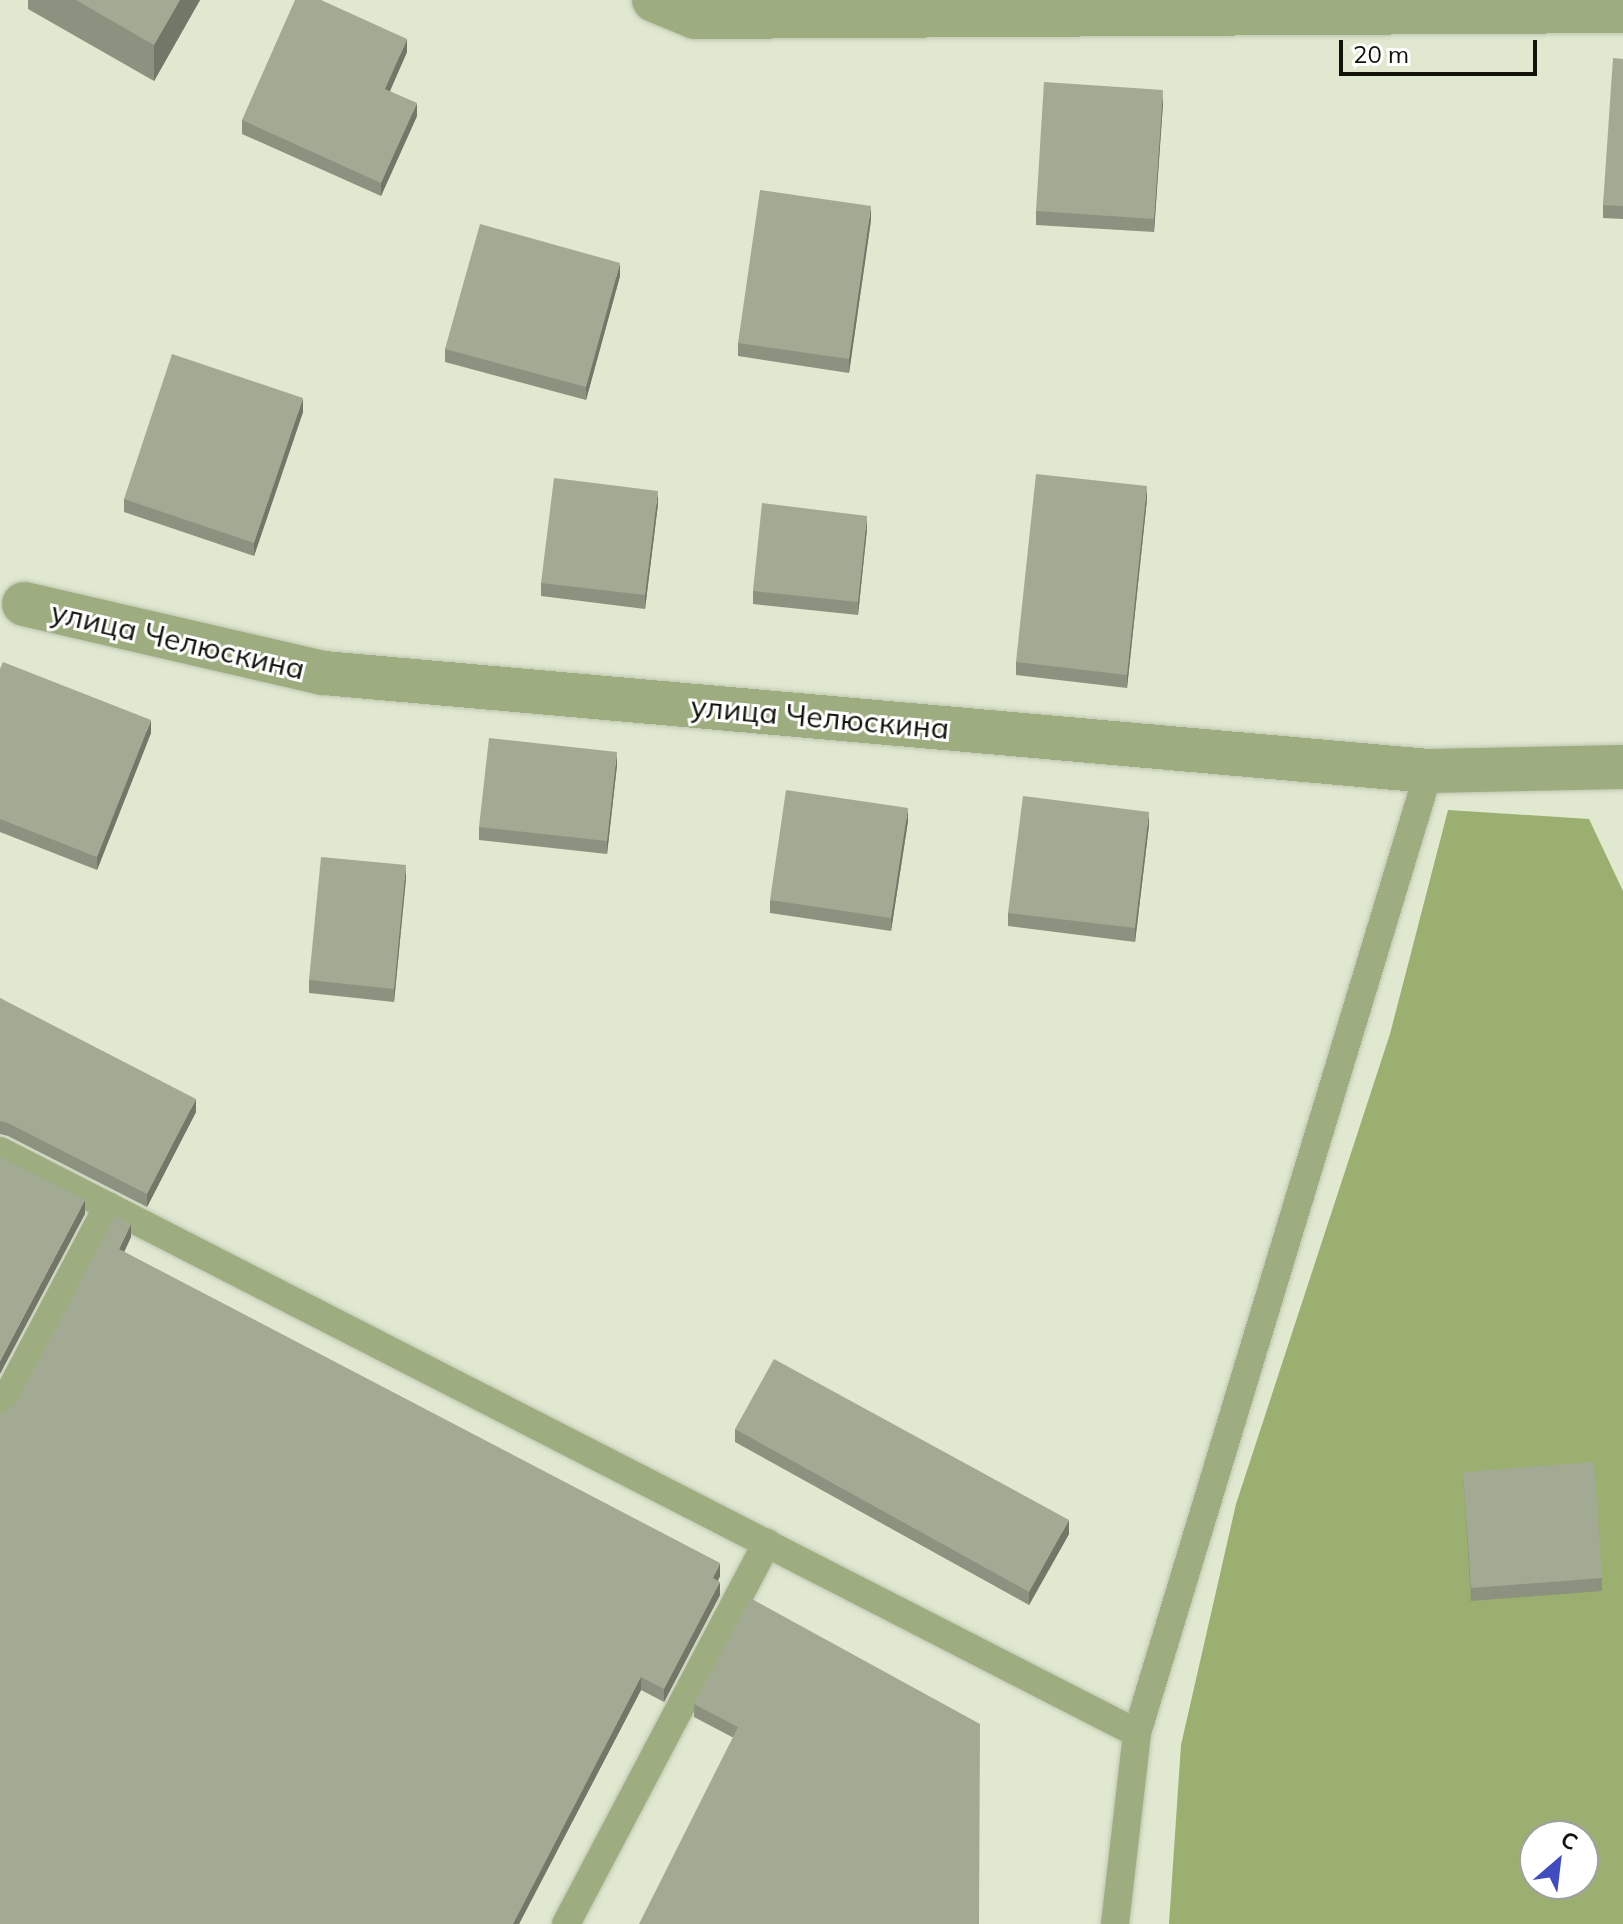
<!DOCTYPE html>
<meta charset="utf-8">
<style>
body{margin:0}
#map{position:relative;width:1623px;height:1924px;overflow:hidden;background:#e0e8d0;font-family:Mulish,sans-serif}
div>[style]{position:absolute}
.forest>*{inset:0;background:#9baf70}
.roads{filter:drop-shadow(0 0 2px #bfc6b1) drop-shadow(0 0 2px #bfc6b1)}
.service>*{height:28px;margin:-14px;padding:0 14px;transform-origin:14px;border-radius:14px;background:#9ead7f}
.minor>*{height:44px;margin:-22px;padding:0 22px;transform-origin:22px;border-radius:22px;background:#9ead7f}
.wall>*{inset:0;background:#8c927f}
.shaded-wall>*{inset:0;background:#727768}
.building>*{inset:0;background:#a3aa94}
span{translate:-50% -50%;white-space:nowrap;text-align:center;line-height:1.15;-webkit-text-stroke:6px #fff;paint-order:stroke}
.street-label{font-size:30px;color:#12140c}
.north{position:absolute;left:1519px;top:1820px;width:80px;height:80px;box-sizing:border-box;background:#fff;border:2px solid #a0a19e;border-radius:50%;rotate:28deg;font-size:22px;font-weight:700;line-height:32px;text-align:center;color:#12140c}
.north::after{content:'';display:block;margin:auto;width:28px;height:36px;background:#404cc0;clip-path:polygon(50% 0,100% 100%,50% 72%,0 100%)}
.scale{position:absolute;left:1339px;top:40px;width:198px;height:36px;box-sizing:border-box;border:4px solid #12140c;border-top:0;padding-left:10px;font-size:24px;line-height:28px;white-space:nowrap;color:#12140c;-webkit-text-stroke:6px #fff;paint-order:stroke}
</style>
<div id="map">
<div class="forest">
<i style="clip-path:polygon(evenodd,1448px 810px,1589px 819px,1623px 891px,1623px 1924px,1169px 1924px,1181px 1745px,1236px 1504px,1390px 1034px,1448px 810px,1535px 1836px,1583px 1836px,1583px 1884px,1535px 1884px,1535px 1836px)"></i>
</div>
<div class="roads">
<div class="service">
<i style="left:0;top:1151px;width:1277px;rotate:27.11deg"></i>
<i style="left:0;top:1410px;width:231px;rotate:-62.1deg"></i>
<i style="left:566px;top:1924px;width:431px;rotate:-62.2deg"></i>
<i style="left:1115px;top:1924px;width:192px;rotate:-83.4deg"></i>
<i style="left:1137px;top:1733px;width:1005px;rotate:-73.12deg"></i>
</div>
<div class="minor">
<i style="left:654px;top:0;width:44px;rotate:22.5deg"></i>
<i style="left:695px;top:17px;width:928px;rotate:-0.37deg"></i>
<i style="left:24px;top:604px;width:308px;rotate:13deg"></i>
<i style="left:324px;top:673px;width:1109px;rotate:5.07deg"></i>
<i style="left:1429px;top:771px;width:194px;rotate:-1.2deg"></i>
</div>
</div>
<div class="wall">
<i style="clip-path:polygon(28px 0,200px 0,154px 81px,28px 9px)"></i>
<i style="clip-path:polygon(407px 52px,390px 91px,417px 116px,381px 196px,242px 134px,242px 120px)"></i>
<i style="clip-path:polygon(1623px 59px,1623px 219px,1603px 218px,1603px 205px)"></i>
<i style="clip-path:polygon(1163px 103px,1154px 232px,1036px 225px,1036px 211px)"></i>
<i style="clip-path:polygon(871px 220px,849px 373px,738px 356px,738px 343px)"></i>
<i style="clip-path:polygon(620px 276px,586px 400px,445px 362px,445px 349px)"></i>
<i style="clip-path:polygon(303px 412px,254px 556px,124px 512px,124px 499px)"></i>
<i style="clip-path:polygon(1147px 499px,1127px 688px,1016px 675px,1016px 662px)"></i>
<i style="clip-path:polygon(658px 504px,645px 609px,541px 596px,541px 583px)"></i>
<i style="clip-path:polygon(867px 529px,858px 615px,753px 604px,753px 591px)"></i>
<i style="clip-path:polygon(0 669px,151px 733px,97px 870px,0 832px)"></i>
<i style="clip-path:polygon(617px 765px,607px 854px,479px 840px,479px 827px)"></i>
<i style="clip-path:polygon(908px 821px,891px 931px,770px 913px,770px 900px)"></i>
<i style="clip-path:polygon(1149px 825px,1135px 942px,1008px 926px,1008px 913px)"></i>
<i style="clip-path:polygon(406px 878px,394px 1002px,309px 993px,309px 980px)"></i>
<i style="clip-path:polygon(0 998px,196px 1112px,147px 1207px,8px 1136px,0 1134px)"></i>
<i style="clip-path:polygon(131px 1237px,124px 1252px,720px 1576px,718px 1581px,720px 1595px,664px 1702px,641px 1690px,519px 1924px,0 1924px,1px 1414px,15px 1405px)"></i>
<i style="clip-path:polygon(735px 1429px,1069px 1534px,1029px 1605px,735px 1442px)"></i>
<i style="clip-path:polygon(1463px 1472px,1602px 1578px,1602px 1591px,1471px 1601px)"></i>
<i style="clip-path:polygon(694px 1704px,980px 1724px,732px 1737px,694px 1717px)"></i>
</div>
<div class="shaded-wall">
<i style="clip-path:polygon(180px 0,200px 0,154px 81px,154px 45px)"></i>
<i style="clip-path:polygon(407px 39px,407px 52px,385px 102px,385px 89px)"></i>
<i style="clip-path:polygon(1163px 90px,1163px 103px,1154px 232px,1154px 219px)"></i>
<i style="clip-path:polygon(417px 103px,417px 116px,381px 196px,381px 183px)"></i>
<i style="clip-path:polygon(871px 206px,871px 220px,849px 373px,849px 359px)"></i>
<i style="clip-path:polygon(620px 263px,620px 276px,586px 400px,586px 387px)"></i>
<i style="clip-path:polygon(303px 398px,303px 412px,254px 556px,254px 543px)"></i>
<i style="clip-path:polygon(1147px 486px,1147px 499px,1127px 688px,1127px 675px)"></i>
<i style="clip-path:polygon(658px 491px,658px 504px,645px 609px,645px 595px)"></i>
<i style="clip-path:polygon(867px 516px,867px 529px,858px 615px,858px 602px)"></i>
<i style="clip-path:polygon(151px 720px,151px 733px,97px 870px,97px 857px)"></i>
<i style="clip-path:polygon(617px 752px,617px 765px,607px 854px,607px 841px)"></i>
<i style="clip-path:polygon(908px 808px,908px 821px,891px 931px,891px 918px)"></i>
<i style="clip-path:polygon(1149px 812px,1149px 825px,1135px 942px,1135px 928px)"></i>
<i style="clip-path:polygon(406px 865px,406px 878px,394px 1002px,394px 989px)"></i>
<i style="clip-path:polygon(196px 1099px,196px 1112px,147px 1207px,147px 1194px)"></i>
<i style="clip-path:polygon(85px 1200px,85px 1214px,0 1374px,0 1361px)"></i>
<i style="clip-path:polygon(131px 1224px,131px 1237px,119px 1263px,119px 1249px)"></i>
<i style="clip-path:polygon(1069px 1520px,1069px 1534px,1029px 1605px,1029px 1592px)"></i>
<i style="clip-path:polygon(720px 1563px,720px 1576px,713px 1591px,713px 1578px)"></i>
<i style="clip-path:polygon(720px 1582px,720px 1595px,664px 1702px,664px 1689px)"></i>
<i style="clip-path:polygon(641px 1677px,641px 1690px,519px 1924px,513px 1924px)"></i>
</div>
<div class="building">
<i style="clip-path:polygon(76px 0,180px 0,154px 45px)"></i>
<i style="clip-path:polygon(295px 0,321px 0,407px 39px,385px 89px,417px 103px,381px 183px,242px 120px)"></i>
<i style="clip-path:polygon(1613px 58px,1623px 59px,1623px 206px,1603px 205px)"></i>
<i style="clip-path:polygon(1044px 82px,1163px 90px,1154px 219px,1036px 211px)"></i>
<i style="clip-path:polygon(760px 190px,871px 206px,849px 359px,738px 343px)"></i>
<i style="clip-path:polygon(480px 224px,620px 263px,586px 387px,445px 349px)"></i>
<i style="clip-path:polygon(172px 354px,303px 398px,254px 543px,124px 499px)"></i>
<i style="clip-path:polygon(1036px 474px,1147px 486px,1127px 675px,1016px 662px)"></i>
<i style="clip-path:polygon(554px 478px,658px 491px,645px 595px,541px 583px)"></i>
<i style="clip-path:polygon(762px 503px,867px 516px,858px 602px,753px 591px)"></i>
<i style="clip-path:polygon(3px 662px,151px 720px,97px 857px,0 819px,0 669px)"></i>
<i style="clip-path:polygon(489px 738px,617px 752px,607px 841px,479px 827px)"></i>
<i style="clip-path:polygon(786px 790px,908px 808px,891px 918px,770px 900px)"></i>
<i style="clip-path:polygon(1023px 796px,1149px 812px,1135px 928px,1008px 913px)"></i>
<i style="clip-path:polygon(321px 857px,406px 865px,394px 989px,309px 980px)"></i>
<i style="clip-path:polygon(0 998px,196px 1099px,147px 1194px,8px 1123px,0 1121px)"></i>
<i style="clip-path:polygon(0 1157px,85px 1200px,0 1361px)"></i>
<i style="clip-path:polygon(115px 1216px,131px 1224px,119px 1249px,720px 1563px,713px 1578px,720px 1582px,664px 1689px,641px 1677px,513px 1924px,0 1924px,0 1413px,1px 1414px,15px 1405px)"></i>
<i style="clip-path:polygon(774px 1359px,1069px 1520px,1029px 1592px,735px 1429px)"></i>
<i style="clip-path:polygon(1594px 1462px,1602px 1578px,1471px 1588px,1463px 1472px)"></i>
<i style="clip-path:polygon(750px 1598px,980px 1724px,979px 1924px,639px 1924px,738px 1727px,694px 1704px)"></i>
</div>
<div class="street-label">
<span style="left:178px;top:640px;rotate:13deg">улица Челюскина</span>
<span style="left:820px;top:717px;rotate:5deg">улица Челюскина</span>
</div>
<div class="north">С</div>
<div class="scale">20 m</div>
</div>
